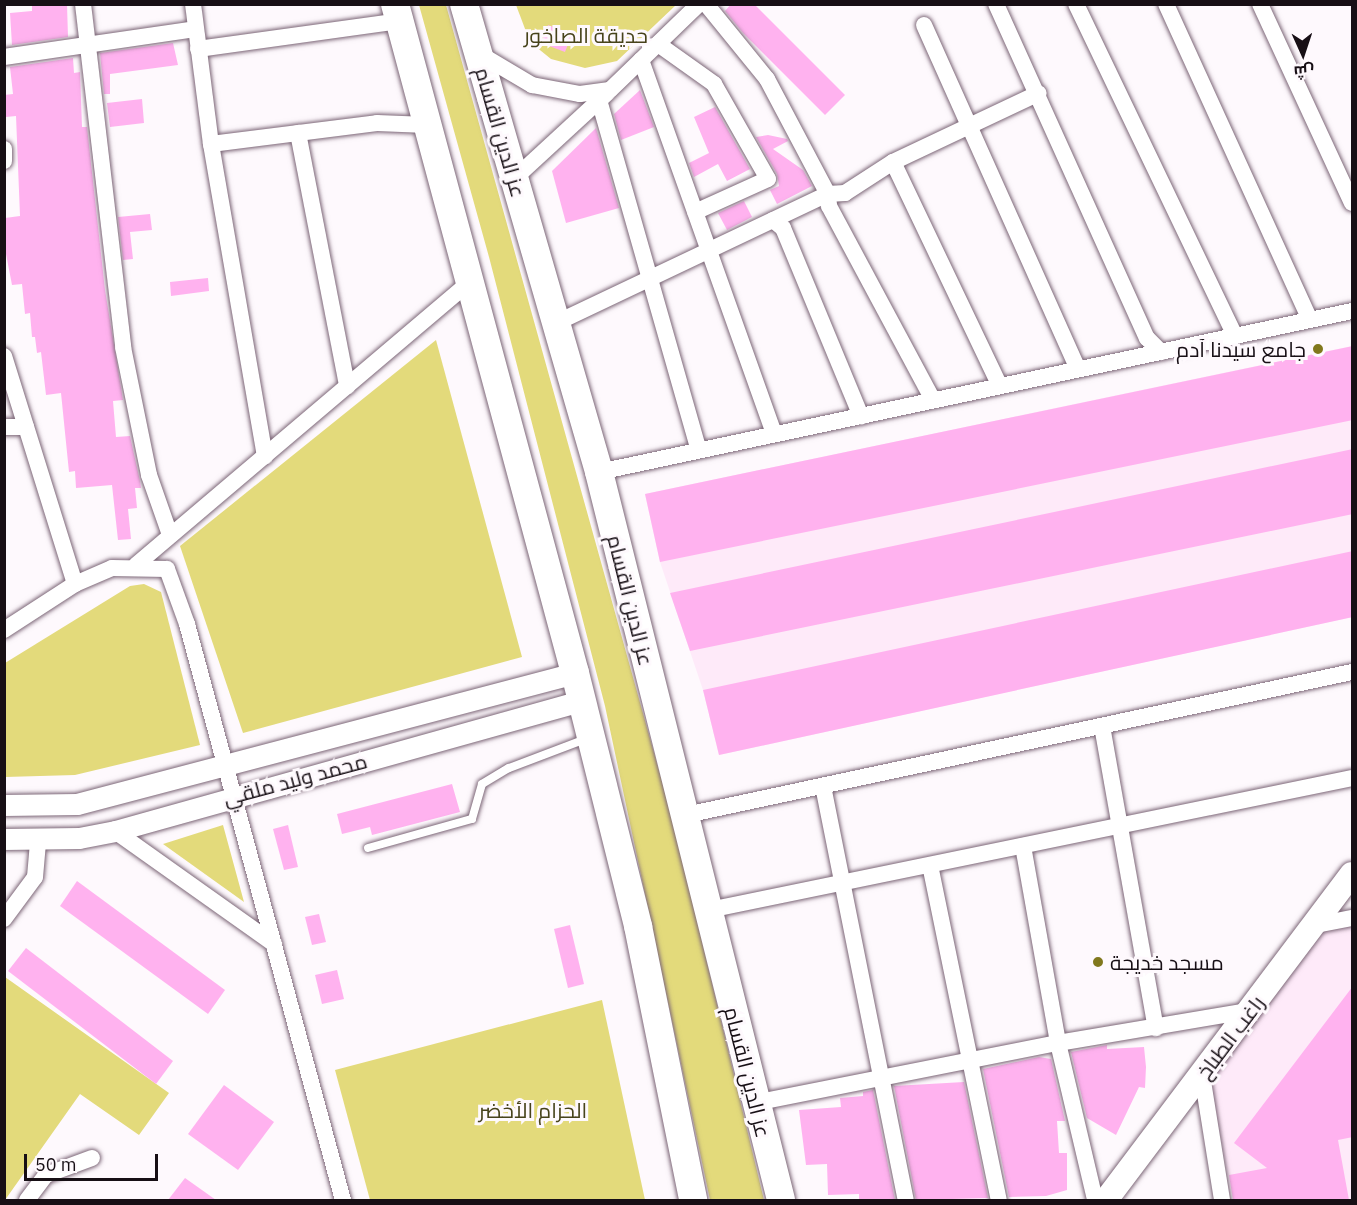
<!DOCTYPE html>
<meta charset="utf-8">
<style>
body{margin:0}
#map{position:relative;width:1357px;height:1205px;overflow:hidden;background:#fef9fd;font-family:"IBM Plex Sans",Cairo,sans-serif}
div>[style]{position:absolute}
.built>*{inset:0;background:#feeaf9}
.green>*{inset:0;background:#e3da7b}
.building>*{inset:0;background:#ffb2ef}
.roads{filter:drop-shadow(0 0 2px #7c6677) drop-shadow(0 0 2px #7c6677)}
.service>*{height:8px;margin:-4px;padding:0 4px;transform-origin:4px;border-radius:4px;background:#fff}
.minor>*{height:16px;margin:-8px;padding:0 8px;transform-origin:8px;border-radius:8px;background:#fff}
.tertiary>*{height:21px;margin:-10.5px;padding:0 10.5px;transform-origin:10.5px;border-radius:10.5px;background:#fff}
.secondary>*{height:24px;margin:-12px;padding:0 12px;transform-origin:12px;border-radius:12px;background:#fff}
.trunk>*{height:28px;margin:-14px;padding:0 14px;transform-origin:14px;border-radius:14px;background:#fff}
.dots>*{width:16px;height:16px;translate:-50% -50%;box-sizing:border-box;border:3px solid #fef9fd;border-radius:50%}
span{translate:-50% -50%;white-space:nowrap;text-align:center;line-height:1.15;-webkit-text-stroke:6px #fef9fd;paint-order:stroke}
.park-label{font-size:21px;color:#47431b}
.street-label{font-size:21px;color:#170f15}
.poi-label{font-size:21px;color:#170f15}
.right{translate:-100% -50%;text-align:right}
.left{translate:0 -50%;text-align:left}
.frame{position:absolute;inset:0;border:6px solid #170f15;pointer-events:none}
.north{position:absolute;left:1273px;top:24px;width:60px;height:60px;-webkit-text-stroke:4px #fef9fd;paint-order:stroke;rotate:177deg;font-size:16px;font-weight:700;line-height:24px;text-align:center;color:#170f15}
.north::after{content:'';display:block;margin:auto;width:21px;height:27px;background:#170f15;clip-path:polygon(50% 0,100% 100%,50% 72%,0 100%)}
.scale{position:absolute;left:24px;top:1154px;width:134px;height:27px;box-sizing:border-box;border:3px solid #170f15;border-top:0;padding-left:8px;font-size:18px;line-height:21px;white-space:nowrap;color:#170f15;-webkit-text-stroke:4px #fef9fd;paint-order:stroke}
</style>
<div id="map">
<div class="built">
<i style="clip-path:polygon(1352px 346px,1352px 617px,719px 755px,703px 690px,660px 562px,645px 494px)"></i>
<i style="clip-path:polygon(1352px 924px,1352px 1200px,1233px 1200px,1209px 1080px,1323px 930px)"></i>
</div>
<div class="green">
<i style="clip-path:polygon(419px 5px,446px 5px,673px 821px,764px 1200px,710px 1200px,605px 706px,489px 257px)"></i>
<i style="clip-path:polygon(516px 5px,676px 5px,617px 61px,585px 68px,551px 59px,530px 42px)"></i>
<i style="clip-path:polygon(436px 340px,522px 657px,243px 733px,180px 546px)"></i>
<i style="clip-path:polygon(144px 584px,161px 592px,200px 745px,75px 775px,5px 777px,5px 663px,130px 586px)"></i>
<i style="clip-path:polygon(223px 825px,244px 902px,163px 844px)"></i>
<i style="clip-path:polygon(5px 977px,169px 1093px,139px 1135px,80px 1094px,5px 1200px)"></i>
<i style="clip-path:polygon(602px 1000px,645px 1200px,370px 1200px,335px 1070px)"></i>
</div>
<div class="building">
<i style="clip-path:polygon(32px 4px,67px 4px,68px 37px,12px 45px,10px 13px,32px 11px)"></i>
<i style="clip-path:polygon(731px 4px,754px 4px,845px 95px,825px 115px,743px 33px,725px 11px)"></i>
<i style="clip-path:polygon(548px 25px,572px 34px,565px 52px,541px 43px)"></i>
<i style="clip-path:polygon(173px 43px,178px 65px,110px 74px,110px 94px,104px 94px,100px 53px)"></i>
<i style="clip-path:polygon(73px 58px,74px 73px,80px 72px,82px 127px,87px 127px,105px 290px,123px 400px,113px 401px,116px 437px,130px 436px,140px 481px,141px 488px,135px 488px,137px 508px,128px 509px,131px 539px,118px 540px,112px 485px,76px 488px,75px 471px,69px 472px,61px 393px,46px 395px,41px 352px,37px 353px,35px 337px,32px 337px,30px 313px,25px 314px,22px 284px,12px 285px,6px 254px,5px 218px,20px 216px,16px 116px,6px 117px,4px 105px,4px 95px,13px 94px,10px 67px)"></i>
<i style="clip-path:polygon(640px 90px,654px 127px,621px 140px,614px 114px)"></i>
<i style="clip-path:polygon(142px 99px,144px 123px,110px 127px,107px 103px)"></i>
<i style="clip-path:polygon(715px 107px,750px 169px,727px 181px,718px 164px,694px 177px,689px 163px,709px 153px,694px 117px)"></i>
<i style="clip-path:polygon(596px 128px,619px 208px,566px 223px,552px 171px)"></i>
<i style="clip-path:polygon(768px 135px,787px 139px,788px 141px,773px 149px,803px 170px,812px 186px,777px 204px,770px 190px,779px 186px,777px 174px,756px 137px)"></i>
<i style="clip-path:polygon(744px 201px,752px 217px,727px 230px,718px 213px)"></i>
<i style="clip-path:polygon(150px 214px,152px 230px,130px 232px,133px 259px,123px 260px,118px 217px)"></i>
<i style="clip-path:polygon(208px 278px,209px 291px,171px 296px,170px 282px)"></i>
<i style="clip-path:polygon(1353px 346px,1353px 420px,660px 562px,645px 494px)"></i>
<i style="clip-path:polygon(1353px 449px,1353px 514px,690px 651px,670px 593px)"></i>
<i style="clip-path:polygon(1353px 551px,1353px 617px,719px 755px,703px 690px)"></i>
<i style="clip-path:polygon(452px 784px,460px 812px,372px 835px,370px 827px,342px 834px,337px 814px)"></i>
<i style="clip-path:polygon(288px 825px,298px 867px,284px 870px,273px 829px)"></i>
<i style="clip-path:polygon(77px 881px,225px 990px,208px 1014px,60px 906px)"></i>
<i style="clip-path:polygon(319px 914px,326px 942px,312px 945px,305px 917px)"></i>
<i style="clip-path:polygon(570px 925px,584px 984px,568px 988px,554px 929px)"></i>
<i style="clip-path:polygon(26px 948px,173px 1061px,156px 1084px,8px 971px)"></i>
<i style="clip-path:polygon(337px 970px,344px 999px,322px 1004px,315px 975px)"></i>
<i style="clip-path:polygon(1353px 986px,1353px 1137px,1338px 1140px,1349px 1200px,1233px 1200px,1229px 1175px,1267px 1168px,1234px 1143px)"></i>
<i style="clip-path:polygon(1107px 1045px,1107px 1049px,1144px 1047px,1146px 1067px,1145px 1088px,1139px 1087px,1116px 1135px,1087px 1118px,1071px 1052px)"></i>
<i style="clip-path:polygon(1039px 1057px,1051px 1059px,1065px 1121px,1057px 1121px,1059px 1153px,1067px 1153px,1067px 1190px,1046px 1196px,1009px 1197px,983px 1069px)"></i>
<i style="clip-path:polygon(964px 1082px,988px 1198px,916px 1200px,894px 1086px)"></i>
<i style="clip-path:polygon(224px 1085px,274px 1122px,238px 1170px,188px 1134px)"></i>
<i style="clip-path:polygon(873px 1090px,895px 1200px,859px 1200px,859px 1194px,828px 1195px,827px 1164px,806px 1165px,799px 1110px,841px 1107px,840px 1098px,863px 1096px,863px 1092px)"></i>
<i style="clip-path:polygon(185px 1178px,216px 1200px,168px 1200px)"></i>
</div>
<div class="roads">
<div class="service">
<i style="left:368px;top:848px;width:108px;rotate:-15.6deg"></i>
<i style="left:472px;top:819px;width:36px;rotate:-74deg"></i>
<i style="left:482px;top:784px;width:31px;rotate:-31deg"></i>
<i style="left:509px;top:768px;width:85px;rotate:-20.8deg"></i>
</div>
<div class="minor">
<i style="left:83px;top:4px;width:345px;rotate:83.3deg"></i>
<i style="left:123px;top:347px;width:131px;rotate:78.5deg"></i>
<i style="left:149px;top:475px;width:64px;rotate:70.7deg"></i>
<i style="left:193px;top:4px;width:141px;rotate:82.7deg"></i>
<i style="left:211px;top:144px;width:317px;rotate:80.2deg"></i>
<i style="left:706px;top:4px;width:97px;rotate:50.9deg"></i>
<i style="left:767px;top:79px;width:130px;rotate:62.1deg"></i>
<i style="left:828px;top:194px;width:12px;rotate:85deg"></i>
<i style="left:829px;top:206px;width:220px;rotate:61.8deg"></i>
<i style="left:996px;top:4px;width:367px;rotate:65.7deg"></i>
<i style="left:1147px;top:338px;width:20px;rotate:45deg"></i>
<i style="left:1076px;top:4px;width:368px;rotate:64.4deg"></i>
<i style="left:1166px;top:4px;width:347px;rotate:65.5deg"></i>
<i style="left:1260px;top:4px;width:219px;rotate:65.2deg"></i>
<i style="left:924px;top:25px;width:377px;rotate:65.9deg"></i>
<i style="left:658px;top:44px;width:69px;rotate:35.5deg"></i>
<i style="left:714px;top:84px;width:109px;rotate:60.4deg"></i>
<i style="left:768px;top:179px;width:80px;rotate:155.7deg"></i>
<i style="left:198px;top:49px;width:203px;rotate:-7.9deg"></i>
<i style="left:478px;top:53px;width:63px;rotate:30.7deg"></i>
<i style="left:532px;top:85px;width:49px;rotate:10.6deg"></i>
<i style="left:580px;top:94px;width:30px;rotate:-8deg"></i>
<i style="left:610px;top:90px;width:124px;rotate:-44deg"></i>
<i style="left:4px;top:57px;width:193px;rotate:-8.3deg"></i>
<i style="left:641px;top:60px;width:397px;rotate:70.4deg"></i>
<i style="left:599px;top:100px;width:364px;rotate:74.1deg"></i>
<i style="left:298px;top:133px;width:258px;rotate:79deg"></i>
<i style="left:211px;top:144px;width:167px;rotate:-7.2deg"></i>
<i style="left:377px;top:123px;width:50px;rotate:2.3deg"></i>
<i style="left:4px;top:149px;width:12px;rotate:90deg"></i>
<i style="left:893px;top:162px;width:248px;rotate:64.5deg"></i>
<i style="left:515px;top:178px;width:125px;rotate:-42.7deg"></i>
<i style="left:773px;top:220px;width:13px;rotate:39deg"></i>
<i style="left:783px;top:228px;width:204px;rotate:67.5deg"></i>
<i style="left:556px;top:323px;width:301px;rotate:-25.4deg"></i>
<i style="left:828px;top:194px;width:17px;rotate:-3deg"></i>
<i style="left:845px;top:193px;width:57px;rotate:-32.9deg"></i>
<i style="left:893px;top:162px;width:161px;rotate:-25.3deg"></i>
<i style="left:4px;top:356px;width:239px;rotate:72.7deg"></i>
<i style="left:4px;top:427px;width:22px"></i>
<i style="left:599px;top:472px;width:770px;rotate:-12.07deg"></i>
<i style="left:136px;top:565px;width:436px;rotate:-40.3deg"></i>
<i style="left:4px;top:630px;width:85px;rotate:-32.9deg"></i>
<i style="left:75px;top:584px;width:40px;rotate:-23.4deg"></i>
<i style="left:112px;top:568px;width:55px;rotate:1deg"></i>
<i style="left:167px;top:569px;width:59px;rotate:70deg"></i>
<i style="left:187px;top:624px;width:597px;rotate:74.85deg"></i>
<i style="left:1102px;top:726px;width:307px;rotate:79.9deg"></i>
<i style="left:823px;top:786px;width:422px;rotate:78.7deg"></i>
<i style="left:686px;top:815px;width:681px;rotate:-12.12deg"></i>
<i style="left:115px;top:831px;width:195px;rotate:35.4deg"></i>
<i style="left:1023px;top:846px;width:200px;rotate:79.9deg"></i>
<i style="left:1058px;top:1043px;width:161px;rotate:76.7deg"></i>
<i style="left:930px;top:865px;width:342px;rotate:78.4deg"></i>
<i style="left:709px;top:910px;width:656px;rotate:-11.6deg"></i>
<i style="left:4px;top:919px;width:52px;rotate:-53.6deg"></i>
<i style="left:35px;top:877px;width:38px;rotate:-85deg"></i>
<i style="left:1316px;top:925px;width:37px;rotate:-11deg"></i>
<i style="left:1202px;top:1075px;width:127px;rotate:80.9deg"></i>
<i style="left:754px;top:1103px;width:310px;rotate:-11.2deg"></i>
<i style="left:1058px;top:1043px;width:193px;rotate:-9.6deg"></i>
<i style="left:27px;top:1200px;width:31px;rotate:-53deg"></i>
<i style="left:46px;top:1175px;width:49px;rotate:-20.3deg"></i>
</div>
<div class="tertiary">
<i style="left:4px;top:805px;width:73px;rotate:-0.8deg"></i>
<i style="left:77px;top:804px;width:515px;rotate:-14.74deg"></i>
<i style="left:4px;top:839px;width:75px;rotate:-0.8deg"></i>
<i style="left:79px;top:838px;width:37px;rotate:-11deg"></i>
<i style="left:115px;top:831px;width:485px;rotate:-15.6deg"></i>
</div>
<div class="secondary">
<i style="left:1106px;top:1200px;width:408px;rotate:-53deg"></i>
</div>
<div class="trunk">
<i style="left:395px;top:4px;width:693px;rotate:74.94deg"></i>
<i style="left:575px;top:673px;width:261px;rotate:76deg"></i>
<i style="left:638px;top:926px;width:279px;rotate:78.6deg"></i>
<i style="left:464px;top:4px;width:487px;rotate:73.9deg"></i>
<i style="left:599px;top:472px;width:750px;rotate:75.96deg"></i>
</div>
</div>
<div class="dots">
<i style="left:1318px;top:349px;background:#81781d"></i>
<i style="left:1098px;top:962px;background:#81781d"></i>
</div>
<div class="park-label">
<span style="left:586px;top:35px">حديقة الصاخور</span>
<span style="left:533px;top:1110px">الحزام الأخضر</span>
</div>
<div class="street-label">
<span style="left:501px;top:132px;rotate:74deg">عز الدين القسام</span>
<span style="left:631px;top:600px;rotate:76deg">عز الدين القسام</span>
<span style="left:295px;top:779px;rotate:-15deg">محمد وليد ملقي</span>
<span style="left:1230px;top:1037px;rotate:-53deg">راغب الطباخ</span>
<span style="left:748px;top:1072px;rotate:76deg">عز الدين القسام</span>
</div>
<div class="poi-label">
<span class="right" style="left:1306px;top:349px">جامع سيدنا آدم</span>
<span class="left" style="left:1110px;top:962px">مسجد خديجة</span>
</div>
<div class="frame"></div>
<div class="north">ش</div>
<div class="scale">50 m</div>
</div>
